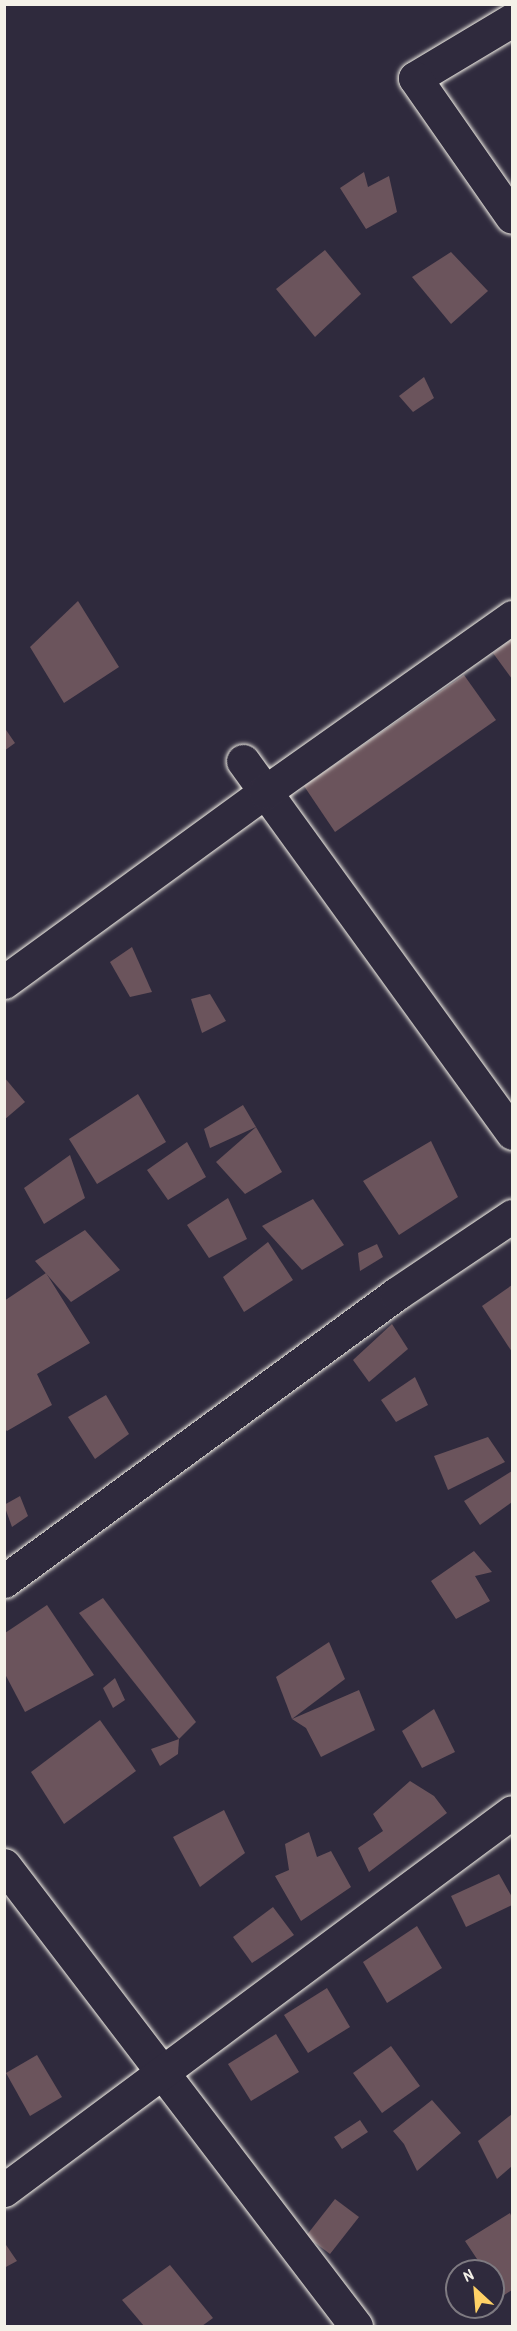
<!DOCTYPE html>
<style>
body{margin:0}
#map{position:relative;width:517px;height:2331px;overflow:hidden;background:#2f2a3d;font-family:"Patrick Hand",sans-serif}
div>[style]{position:absolute}
.building>*{inset:0;background:#6b545c}
.roads{filter:drop-shadow(0 0 2px #f4f1e8) drop-shadow(0 0 2px #f4f1e8)}
.minor>*{height:33px;margin:-16.5px;padding:0 16.5px;transform-origin:16.5px;border-radius:16.5px;background:#2f2a3d}
span{translate:-50% -50%;white-space:nowrap;text-align:center;line-height:1.15;-webkit-text-stroke:5px #2f2a3d;paint-order:stroke}
.frame{position:absolute;inset:0;border:6px solid #f4f1e8;pointer-events:none}
.north{position:absolute;left:445px;top:2259px;width:60px;height:60px;box-sizing:border-box;background:#2f2a3d;border:2px solid #7e7a81;border-radius:50%;rotate:334deg;font-size:16px;font-weight:700;line-height:24px;text-align:center;color:#f4f1e8}
.north::after{content:'';display:block;margin:auto;width:21px;height:27px;background:#ffd166;clip-path:polygon(50% 0,100% 100%,50% 72%,0 100%)}
</style>
<div id="map">
<div class="building">
<i style="clip-path:polygon(364px 172px,368px 187px,389px 176px,397px 212px,366px 229px,340px 188px)"></i>
<i style="clip-path:polygon(325px 250px,361px 294px,315px 337px,276px 289px)"></i>
<i style="clip-path:polygon(451px 252px,488px 291px,451px 324px,412px 277px)"></i>
<i style="clip-path:polygon(424px 377px,434px 398px,413px 412px,399px 396px)"></i>
<i style="clip-path:polygon(78px 601px,119px 667px,64px 703px,30px 647px)"></i>
<i style="clip-path:polygon(512px 639px,512px 679px,493px 653px)"></i>
<i style="clip-path:polygon(464px 675px,496px 720px,335px 832px,304px 786px)"></i>
<i style="clip-path:polygon(4px 727px,15px 743px,4px 751px)"></i>
<i style="clip-path:polygon(132px 947px,152px 992px,130px 997px,110px 962px)"></i>
<i style="clip-path:polygon(210px 994px,226px 1021px,202px 1033px,191px 999px)"></i>
<i style="clip-path:polygon(4px 1077px,25px 1102px,4px 1120px)"></i>
<i style="clip-path:polygon(138px 1094px,166px 1142px,97px 1184px,69px 1139px)"></i>
<i style="clip-path:polygon(243px 1105px,256px 1127px,210px 1148px,204px 1129px)"></i>
<i style="clip-path:polygon(256px 1127px,282px 1172px,245px 1194px,216px 1162px)"></i>
<i style="clip-path:polygon(431px 1141px,458px 1197px,399px 1235px,363px 1181px)"></i>
<i style="clip-path:polygon(187px 1142px,206px 1177px,168px 1200px,147px 1170px)"></i>
<i style="clip-path:polygon(70px 1155px,85px 1198px,44px 1224px,24px 1188px)"></i>
<i style="clip-path:polygon(228px 1198px,247px 1239px,209px 1258px,187px 1225px)"></i>
<i style="clip-path:polygon(313px 1199px,344px 1245px,302px 1270px,262px 1226px)"></i>
<i style="clip-path:polygon(85px 1230px,120px 1270px,71px 1302px,35px 1261px)"></i>
<i style="clip-path:polygon(268px 1242px,293px 1280px,244px 1312px,223px 1277px)"></i>
<i style="clip-path:polygon(377px 1244px,383px 1257px,360px 1271px,358px 1253px)"></i>
<i style="clip-path:polygon(46px 1273px,90px 1343px,37px 1374px,52px 1405px,7px 1431px,4px 1428px,4px 1301px)"></i>
<i style="clip-path:polygon(512px 1285px,512px 1352px,482px 1306px)"></i>
<i style="clip-path:polygon(392px 1324px,408px 1349px,369px 1382px,353px 1360px)"></i>
<i style="clip-path:polygon(415px 1377px,428px 1405px,396px 1422px,381px 1400px)"></i>
<i style="clip-path:polygon(106px 1395px,129px 1434px,95px 1459px,68px 1417px)"></i>
<i style="clip-path:polygon(488px 1437px,505px 1462px,448px 1490px,434px 1456px)"></i>
<i style="clip-path:polygon(512px 1471px,512px 1502px,480px 1525px,464px 1501px)"></i>
<i style="clip-path:polygon(20px 1496px,28px 1516px,12px 1527px,4px 1505px)"></i>
<i style="clip-path:polygon(474px 1551px,492px 1572px,475px 1576px,490px 1601px,456px 1619px,431px 1581px)"></i>
<i style="clip-path:polygon(103px 1598px,196px 1722px,179px 1739px,79px 1613px)"></i>
<i style="clip-path:polygon(47px 1605px,94px 1675px,25px 1712px,5px 1674px,5px 1633px)"></i>
<i style="clip-path:polygon(329px 1642px,345px 1679px,292px 1719px,276px 1677px)"></i>
<i style="clip-path:polygon(115px 1678px,125px 1700px,113px 1708px,103px 1688px)"></i>
<i style="clip-path:polygon(359px 1690px,375px 1730px,321px 1757px,306px 1728px,292px 1719px)"></i>
<i style="clip-path:polygon(434px 1709px,455px 1752px,422px 1768px,402px 1731px)"></i>
<i style="clip-path:polygon(100px 1720px,136px 1771px,64px 1824px,31px 1772px)"></i>
<i style="clip-path:polygon(179px 1739px,178px 1754px,160px 1766px,151px 1749px)"></i>
<i style="clip-path:polygon(410px 1781px,434px 1796px,447px 1813px,369px 1872px,358px 1848px,383px 1831px,373px 1814px)"></i>
<i style="clip-path:polygon(224px 1810px,245px 1853px,200px 1887px,173px 1837px)"></i>
<i style="clip-path:polygon(309px 1832px,317px 1857px,331px 1851px,351px 1887px,301px 1921px,275px 1876px,289px 1870px,285px 1844px)"></i>
<i style="clip-path:polygon(499px 1874px,512px 1897px,512px 1905px,466px 1927px,451px 1896px)"></i>
<i style="clip-path:polygon(273px 1907px,294px 1935px,252px 1963px,233px 1937px)"></i>
<i style="clip-path:polygon(417px 1926px,442px 1968px,387px 2003px,363px 1962px)"></i>
<i style="clip-path:polygon(327px 1988px,350px 2027px,308px 2053px,284px 2015px)"></i>
<i style="clip-path:polygon(276px 2034px,299px 2072px,251px 2101px,228px 2064px)"></i>
<i style="clip-path:polygon(391px 2046px,420px 2086px,382px 2113px,353px 2073px)"></i>
<i style="clip-path:polygon(37px 2055px,62px 2097px,30px 2116px,6px 2073px)"></i>
<i style="clip-path:polygon(432px 2100px,461px 2133px,417px 2171px,404px 2144px,393px 2131px)"></i>
<i style="clip-path:polygon(512px 2114px,512px 2166px,497px 2179px,478px 2141px)"></i>
<i style="clip-path:polygon(360px 2120px,368px 2132px,342px 2149px,334px 2137px)"></i>
<i style="clip-path:polygon(335px 2199px,359px 2217px,330px 2254px,306px 2236px)"></i>
<i style="clip-path:polygon(510px 2213px,512px 2218px,512px 2290px,501px 2297px,493px 2284px,493px 2271px,485px 2271px,465px 2241px)"></i>
<i style="clip-path:polygon(4px 2242px,17px 2261px,4px 2268px)"></i>
<i style="clip-path:polygon(170px 2265px,213px 2318px,202px 2326px,144px 2326px,122px 2300px)"></i>
</div>
<div class="roads">
<div class="minor">
<i style="left:512px;top:20px;width:113px;rotate:149.1deg"></i>
<i style="left:415px;top:78px;width:169px;rotate:55.1deg"></i>
<i style="left:243px;top:761px;width:459px;rotate:54.1deg"></i>
<i style="left:4px;top:982px;width:323px;rotate:-36.1deg"></i>
<i style="left:265px;top:792px;width:303px;rotate:-35.3deg"></i>
<i style="left:4px;top:1581px;width:486px;rotate:-36.2deg"></i>
<i style="left:396px;top:1294px;width:140px;rotate:-33.9deg"></i>
<i style="left:4px;top:1865px;width:580px;rotate:52.64deg"></i>
<i style="left:4px;top:2190px;width:633px;rotate:-36.65deg"></i>
</div>
</div>
<div class="frame"></div>
<div class="north">N</div>
</div>
